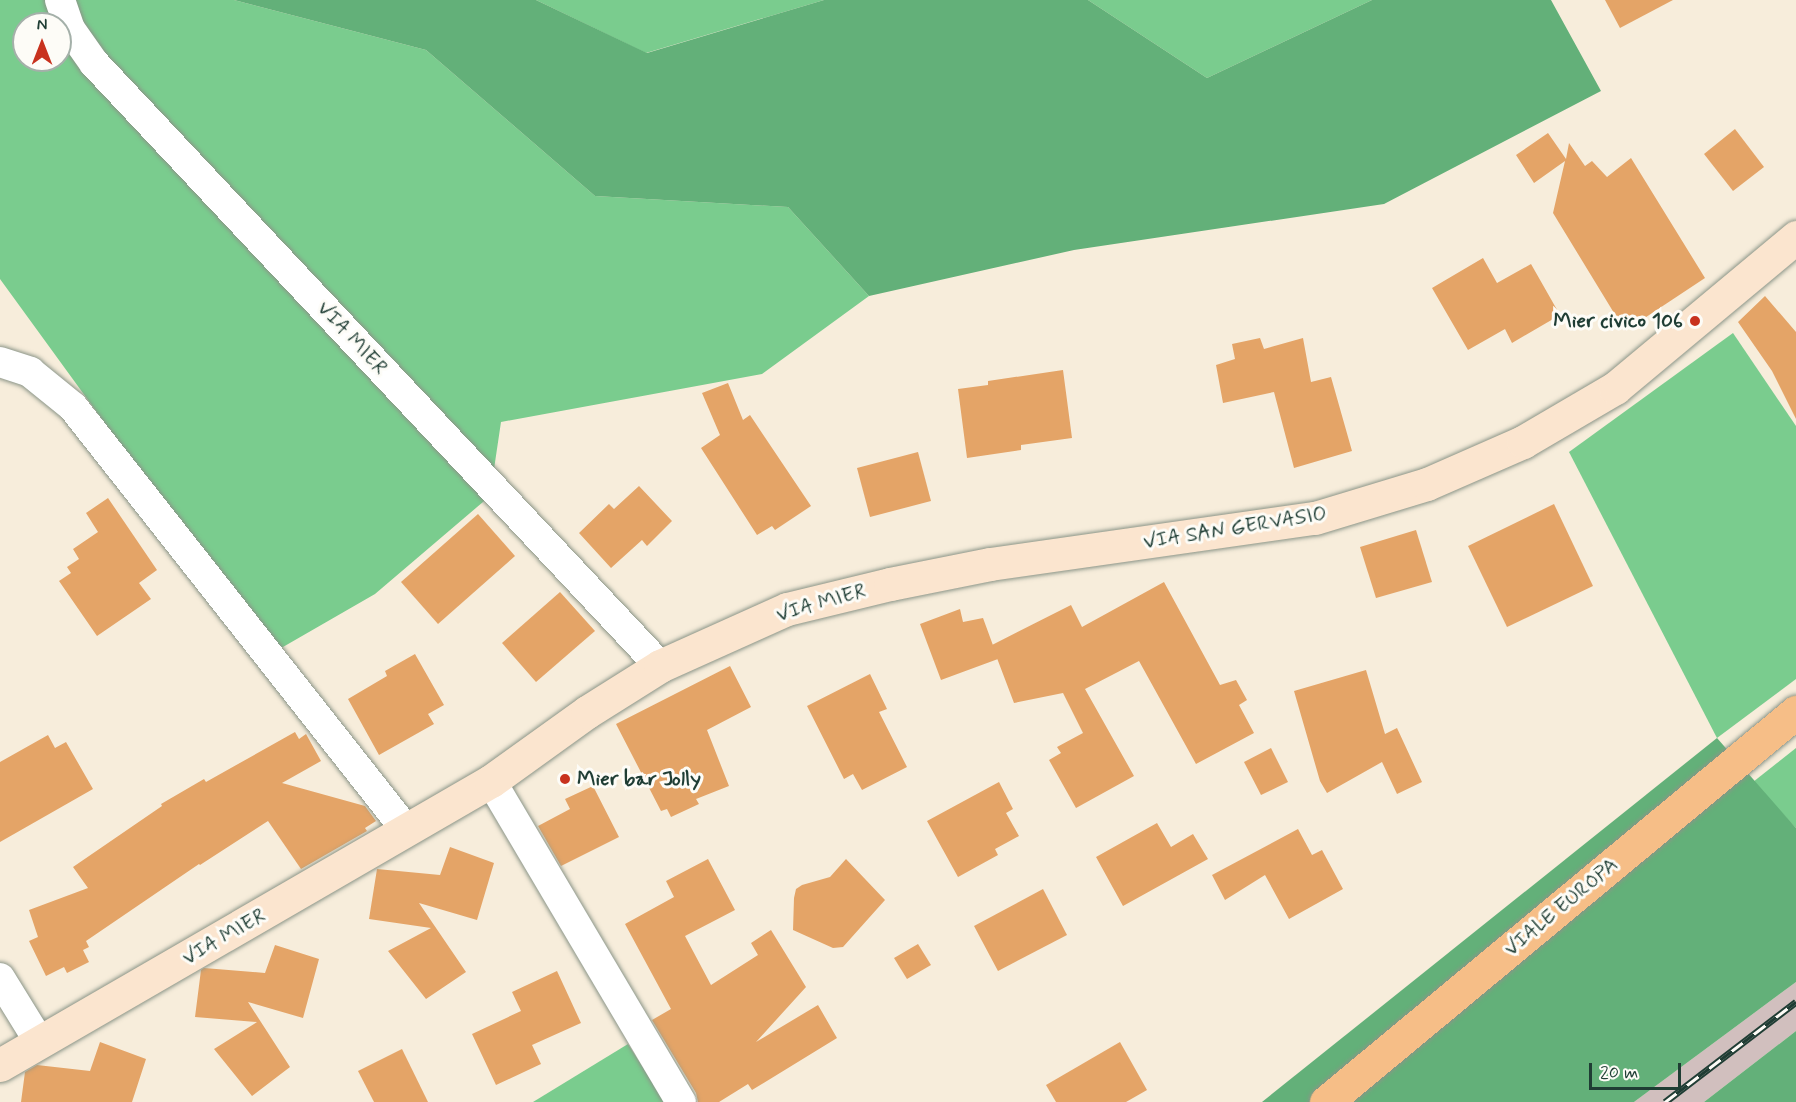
<!DOCTYPE html>
<style>
body{margin:0}
#map{position:relative;width:1796px;height:1102px;overflow:hidden;background:#f7eddb;font-family:Mynerve,sans-serif}
div>[style]{position:absolute}
.industrial>*{inset:0;background:#d1bfbe}
.green>*{inset:0;background:#7acc8e}
.forest>*{inset:0;background:#63b079}
.building>*{inset:0;background:#e4a467}
.roads{filter:drop-shadow(0 0 2px #8b9588) drop-shadow(0 0 2px #8b9588)}
.street>*{height:30px;margin:-15px;padding:0 15px;transform-origin:15px;border-radius:15px;background:#fff}
.secondary>*{height:33px;margin:-16.5px;padding:0 16.5px;transform-origin:16.5px;border-radius:16.5px;background:#fbe5cf}
.primary>*{height:33px;margin:-16.5px;padding:0 16.5px;transform-origin:16.5px;border-radius:16.5px;background:#f6be87}
.rail>*{height:7px;margin-top:-3.5px;transform-origin:0;background:repeating-linear-gradient(90deg,#fdfcf7 0 14px,#1f3d34 0 28px);box-sizing:border-box;border-block:2px solid #1f3d34}
.dots>*{width:16px;height:16px;translate:-50% -50%;box-sizing:border-box;border:3px solid #fdfcf7;border-radius:50%}
span{translate:-50% -50%;white-space:nowrap;text-align:center;line-height:1.15;-webkit-text-stroke:6px #fdfcf7;paint-order:stroke}
.poi-label{font-size:21px;color:#1f3d34;font-weight:700}
.right{translate:-100% -50%;text-align:right}
.left{translate:0 -50%;text-align:left}
.street-label{font-size:21px;color:#1f3d34}
.north{position:absolute;left:12px;top:12px;width:60px;height:60px;box-sizing:border-box;background:#fdfcf7;border:2px solid #a4b0a9;border-radius:50%;rotate:0deg;font-size:16px;font-weight:700;line-height:24px;text-align:center;color:#1f3d34}
.north::after{content:'';display:block;margin:auto;width:21px;height:27px;background:#c8321e;clip-path:polygon(50% 0,100% 100%,50% 72%,0 100%)}
.scale{position:absolute;left:1589px;top:1063px;width:92px;height:27px;box-sizing:border-box;border:3px solid #1f3d34;border-top:0;padding-left:8px;font-size:18px;line-height:21px;white-space:nowrap;color:#1f3d34;-webkit-text-stroke:4px #fdfcf7;paint-order:stroke}
</style>
<div id="map">
<div class="industrial">
<i style="clip-path:polygon(1796px 982px,1796px 1031px,1704px 1102px,1634px 1102px)"></i>
</div>
<div class="green">
<i style="clip-path:polygon(evenodd,0 0,234px 0,426px 50px,595px 196px,788px 207px,869px 296px,762px 374px,501px 422px,490px 496px,375px 594px,276px 651px,192px 543px,0 279px,0 0,24px 24px,60px 24px,60px 60px,24px 60px,24px 24px)"></i>
<i style="clip-path:polygon(536px 0,824px 0,646px 53px)"></i>
<i style="clip-path:polygon(1088px 0,1372px 0,1207px 78px)"></i>
<i style="clip-path:polygon(1733px 333px,1796px 426px,1796px 679px,1717px 738px,1569px 452px)"></i>
<i style="clip-path:polygon(1796px 748px,1796px 828px,1753px 782px)"></i>
<i style="clip-path:polygon(628px 1044px,665px 1102px,533px 1102px)"></i>
</div>
<div class="forest">
<i style="clip-path:polygon(234px 0,536px 0,647px 53px,824px 0,1088px 0,1207px 78px,1372px 0,1551px 0,1601px 91px,1384px 204px,1074px 250px,869px 296px,788px 207px,595px 196px,426px 50px)"></i>
<i style="clip-path:polygon(1717px 738px,1796px 828px,1796px 982px,1634px 1102px,1262px 1102px)"></i>
<i style="clip-path:polygon(1796px 1031px,1796px 1102px,1704px 1102px)"></i>
</div>
<div class="building">
<i style="clip-path:polygon(1605px 0,1673px 0,1620px 28px)"></i>
<i style="clip-path:polygon(1735px 129px,1764px 167px,1733px 191px,1704px 154px)"></i>
<i style="clip-path:polygon(1548px 133px,1566px 159px,1569px 143px,1585px 166px,1592px 161px,1607px 177px,1631px 158px,1705px 278px,1625px 331px,1553px 213px,1565px 161px,1534px 183px,1516px 155px)"></i>
<i style="clip-path:polygon(1483px 258px,1497px 283px,1531px 264px,1560px 315px,1512px 343px,1505px 329px,1468px 350px,1432px 288px)"></i>
<i style="clip-path:polygon(1765px 296px,1796px 332px,1796px 419px,1772px 371px,1738px 322px)"></i>
<i style="clip-path:polygon(1260px 338px,1264px 349px,1303px 338px,1311px 382px,1331px 377px,1352px 451px,1294px 468px,1274px 392px,1223px 403px,1216px 365px,1235px 359px,1232px 344px)"></i>
<i style="clip-path:polygon(1063px 370px,1072px 438px,1021px 445px,1021px 450px,967px 458px,958px 389px,988px 385px,988px 381px)"></i>
<i style="clip-path:polygon(728px 383px,743px 420px,750px 415px,811px 506px,775px 530px,772px 526px,757px 535px,701px 448px,720px 435px,702px 393px)"></i>
<i style="clip-path:polygon(918px 452px,931px 501px,870px 517px,857px 468px)"></i>
<i style="clip-path:polygon(639px 486px,672px 521px,647px 546px,642px 540px,611px 568px,579px 533px,609px 504px,614px 509px)"></i>
<i style="clip-path:polygon(108px 498px,157px 570px,139px 583px,151px 599px,97px 636px,59px 581px,71px 573px,67px 567px,79px 559px,73px 549px,98px 532px,86px 513px)"></i>
<i style="clip-path:polygon(1554px 504px,1593px 586px,1507px 627px,1468px 546px)"></i>
<i style="clip-path:polygon(478px 514px,515px 556px,438px 624px,401px 582px)"></i>
<i style="clip-path:polygon(1416px 530px,1432px 582px,1376px 598px,1360px 547px)"></i>
<i style="clip-path:polygon(1164px 582px,1220px 685px,1236px 680px,1247px 700px,1239px 705px,1254px 733px,1196px 764px,1139px 661px,1085px 689px,1134px 776px,1076px 808px,1049px 760px,1061px 753px,1057px 747px,1083px 733px,1063px 693px,1014px 703px,992px 645px,1071px 605px,1082px 627px)"></i>
<i style="clip-path:polygon(560px 592px,595px 631px,536px 682px,502px 643px)"></i>
<i style="clip-path:polygon(960px 609px,963px 622px,983px 618px,998px 659px,941px 680px,920px 624px)"></i>
<i style="clip-path:polygon(415px 654px,444px 705px,428px 714px,434px 724px,379px 755px,348px 699px,387px 676px,385px 671px)"></i>
<i style="clip-path:polygon(730px 666px,751px 707px,707px 730px,729px 786px,696px 799px,699px 804px,671px 817px,667px 809px,661px 811px,616px 724px)"></i>
<i style="clip-path:polygon(1366px 670px,1385px 734px,1397px 728px,1422px 782px,1397px 794px,1382px 762px,1327px 793px,1320px 781px,1294px 691px)"></i>
<i style="clip-path:polygon(870px 674px,887px 709px,879px 712px,907px 767px,862px 790px,853px 774px,844px 779px,807px 706px)"></i>
<i style="clip-path:polygon(295px 732px,299px 739px,306px 734px,321px 761px,282px 783px,365px 806px,376px 821px,365px 828px,367px 831px,301px 869px,268px 821px,200px 865px,199px 864px,86px 941px,89px 947px,83px 950px,89px 962px,67px 973px,64px 967px,46px 976px,29px 941px,38px 937px,29px 910px,88px 888px,73px 867px,162px 806px,161px 804px,204px 779px,206px 782px)"></i>
<i style="clip-path:polygon(48px 735px,55px 748px,66px 742px,93px 789px,0 842px,0 762px)"></i>
<i style="clip-path:polygon(1271px 748px,1288px 782px,1261px 795px,1244px 762px)"></i>
<i style="clip-path:polygon(999px 782px,1013px 809px,1006px 813px,1019px 836px,995px 849px,998px 855px,958px 877px,927px 821px)"></i>
<i style="clip-path:polygon(593px 786px,619px 837px,561px 866px,538px 826px,570px 809px,565px 799px)"></i>
<i style="clip-path:polygon(1157px 823px,1171px 847px,1193px 834px,1208px 859px,1123px 906px,1096px 857px)"></i>
<i style="clip-path:polygon(1298px 829px,1312px 855px,1322px 850px,1343px 889px,1289px 919px,1265px 875px,1225px 900px,1212px 875px)"></i>
<i style="clip-path:polygon(450px 847px,494px 863px,477px 920px,419px 903px,466px 972px,426px 999px,388px 951px,431px 928px,369px 919px,377px 869px,440px 875px)"></i>
<i style="clip-path:polygon(708px 859px,735px 910px,685px 936px,711px 985px,758px 955px,751px 943px,771px 930px,806px 987px,756px 1042px,818px 1005px,837px 1038px,752px 1090px,748px 1084px,719px 1102px,698px 1102px,696px 1093px,652px 1020px,671px 1009px,625px 924px,674px 897px,666px 881px)"></i>
<i style="clip-path:polygon(846px 859px,885px 900px,843px 947px,833px 948px,793px 930px,794px 898px,796px 889px,802px 885px,830px 877px)"></i>
<i style="clip-path:polygon(1043px 889px,1067px 935px,998px 971px,974px 926px)"></i>
<i style="clip-path:polygon(918px 944px,931px 965px,907px 979px,894px 958px)"></i>
<i style="clip-path:polygon(275px 945px,319px 959px,303px 1018px,248px 1002px,290px 1067px,252px 1096px,214px 1049px,257px 1022px,195px 1017px,201px 970px,204px 968px,265px 973px)"></i>
<i style="clip-path:polygon(557px 971px,581px 1023px,532px 1045px,541px 1064px,496px 1085px,472px 1034px,521px 1011px,512px 992px)"></i>
<i style="clip-path:polygon(100px 1042px,146px 1059px,132px 1102px,21px 1102px,25px 1072px,37px 1065px,90px 1071px)"></i>
<i style="clip-path:polygon(1120px 1042px,1147px 1090px,1126px 1102px,1056px 1102px,1046px 1085px)"></i>
<i style="clip-path:polygon(402px 1049px,428px 1102px,374px 1102px,358px 1071px)"></i>
</div>
<div class="roads">
<div class="street">
<i style="left:60px;top:0;width:31px;rotate:71deg"></i>
<i style="left:70px;top:29px;width:42px;rotate:54.8deg"></i>
<i style="left:94px;top:63px;width:827px;rotate:46.81deg"></i>
<i style="left:0;top:362px;width:32px;rotate:18deg"></i>
<i style="left:30px;top:372px;width:55px;rotate:39.1deg"></i>
<i style="left:73px;top:407px;width:540px;rotate:51.77deg"></i>
<i style="left:491px;top:781px;width:373px;rotate:59.4deg"></i>
<i style="left:0;top:978px;width:76px;rotate:58.4deg"></i>
</div>
<div class="secondary">
<i style="left:0;top:1065px;width:567px;rotate:-30.05deg"></i>
<i style="left:491px;top:781px;width:118px;rotate:-35.7deg"></i>
<i style="left:587px;top:712px;width:86px;rotate:-32.2deg"></i>
<i style="left:660px;top:666px;width:139px;rotate:-24.2deg"></i>
<i style="left:787px;top:609px;width:106px;rotate:-13.6deg"></i>
<i style="left:890px;top:584px;width:102px;rotate:-11.3deg"></i>
<i style="left:990px;top:564px;width:328px;rotate:-8.1deg"></i>
<i style="left:1315px;top:518px;width:117px;rotate:-16.9deg"></i>
<i style="left:1427px;top:484px;width:105px;rotate:-23.6deg"></i>
<i style="left:1523px;top:442px;width:107px;rotate:-30.4deg"></i>
<i style="left:1615px;top:388px;width:236px;rotate:-39.8deg"></i>
</div>
<div class="primary">
<i style="left:1326px;top:1102px;width:611px;rotate:-39.69deg"></i>
</div>
</div>
<div class="rail">
<i style="left:1665px;top:1102px;width:165px;rotate:-37.4deg"></i>
</div>
<div class="dots">
<i style="left:1695px;top:321px;background:#c8321e"></i>
<i style="left:565px;top:779px;background:#c8321e"></i>
</div>
<div class="poi-label">
<span class="right" style="left:1683px;top:321px">Mier civico 106</span>
<span class="left" style="left:577px;top:779px">Mier bar Jolly</span>
</div>
<div class="street-label">
<span style="left:352px;top:338px;rotate:47deg">VIA MIER</span>
<span style="left:1235px;top:528px;rotate:-9deg">VIA SAN GERVASIO</span>
<span style="left:821px;top:603px;rotate:-16deg">VIA MIER</span>
<span style="left:1561px;top:907px;rotate:-40deg">VIALE EUROPA</span>
<span style="left:224px;top:937px;rotate:-30deg">VIA MIER</span>
</div>
<div class="north">N</div>
<div class="scale">20 m</div>
</div>
